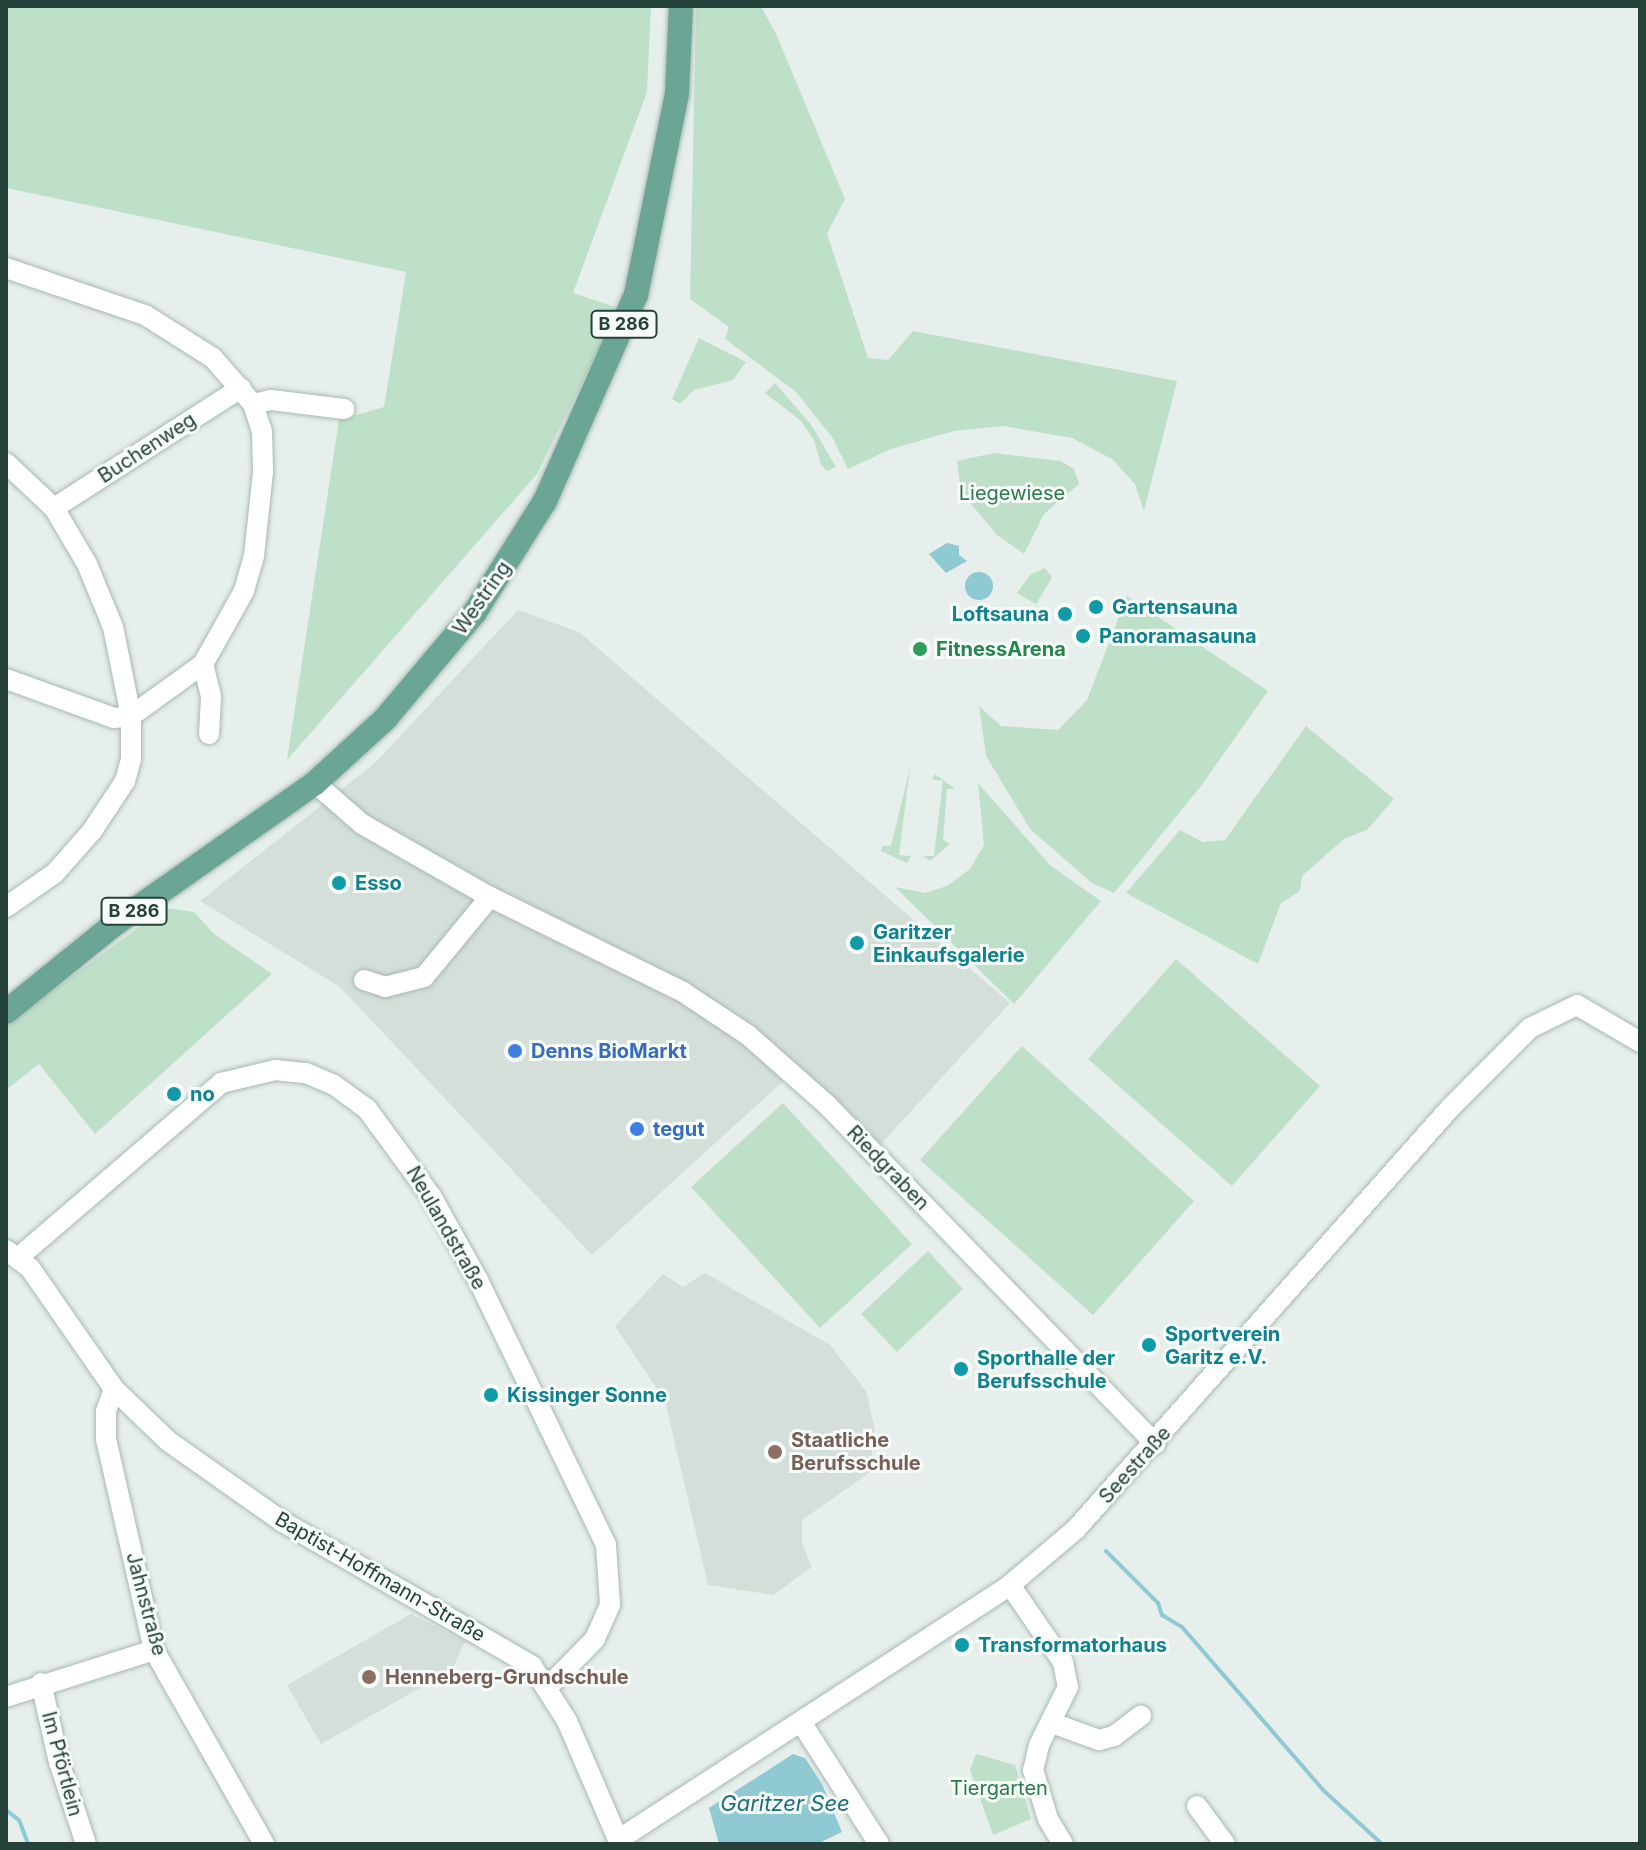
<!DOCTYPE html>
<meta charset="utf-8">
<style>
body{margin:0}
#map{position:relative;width:1646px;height:1850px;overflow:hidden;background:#e6efeb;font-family:Inter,sans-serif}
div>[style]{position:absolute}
.built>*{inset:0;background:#d4dfda}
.green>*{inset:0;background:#bfe0c8}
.water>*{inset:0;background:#8ec9d4}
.round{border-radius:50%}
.stream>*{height:4px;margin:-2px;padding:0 2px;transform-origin:2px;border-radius:2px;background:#8ec9d4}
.roads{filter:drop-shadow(0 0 2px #a8b8b2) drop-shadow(0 0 2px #a8b8b2)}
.minor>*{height:20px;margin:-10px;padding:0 10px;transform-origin:10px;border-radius:10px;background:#fff}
.major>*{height:24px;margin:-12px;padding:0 12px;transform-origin:12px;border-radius:12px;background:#6aa596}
.dots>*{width:22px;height:22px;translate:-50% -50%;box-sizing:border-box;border:4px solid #f7fbf9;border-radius:50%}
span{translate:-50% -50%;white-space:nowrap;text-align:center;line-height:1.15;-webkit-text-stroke:6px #f7fbf9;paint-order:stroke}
.shield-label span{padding:2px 6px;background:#f7fbf9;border:2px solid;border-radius:6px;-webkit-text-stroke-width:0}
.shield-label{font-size:18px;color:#24423a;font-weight:700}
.street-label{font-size:20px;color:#24423a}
.park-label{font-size:20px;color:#2d7a4b}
.culture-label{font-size:20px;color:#0d838f;font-weight:700}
.left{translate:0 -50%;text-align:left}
.right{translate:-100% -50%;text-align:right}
.leisure-label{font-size:20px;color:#27864d;font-weight:700}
.shop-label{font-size:20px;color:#366cbe;font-weight:700}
.education-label{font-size:20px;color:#785e54;font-weight:700}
.water-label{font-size:22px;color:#1c6f80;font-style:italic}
.frame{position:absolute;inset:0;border:8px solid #24423a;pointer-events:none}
</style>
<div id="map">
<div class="built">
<i style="clip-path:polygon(518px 610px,579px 632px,1010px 1003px,881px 1144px,799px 1067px,592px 1255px,340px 987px,200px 901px,375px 763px)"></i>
<i style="clip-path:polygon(705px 1273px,830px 1345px,866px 1391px,875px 1431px,869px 1473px,802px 1520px,802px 1544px,812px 1567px,773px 1595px,708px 1585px,665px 1401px,615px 1326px,663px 1274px,683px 1287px)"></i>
<i style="clip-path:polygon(411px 1614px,465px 1641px,452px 1670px,321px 1744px,287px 1685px)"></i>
</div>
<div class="green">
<i style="clip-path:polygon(6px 6px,651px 6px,647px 92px,573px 293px,619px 308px,537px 474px,287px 760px,339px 420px,384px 407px,406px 272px,6px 188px)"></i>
<i style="clip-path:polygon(696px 6px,761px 6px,777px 36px,845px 199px,827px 234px,868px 358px,888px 360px,913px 331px,1177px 381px,1144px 511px,1135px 484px,1112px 459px,1072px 438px,1003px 426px,954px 431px,891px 449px,848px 469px,832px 437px,796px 392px,725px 339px,729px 327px,690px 299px)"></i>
<i style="clip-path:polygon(699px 338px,746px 362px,733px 380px,694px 390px,680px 404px,672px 399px)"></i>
<i style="clip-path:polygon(775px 383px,812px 426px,836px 467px,827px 471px,821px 465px,814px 440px,801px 421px,765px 393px)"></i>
<i style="clip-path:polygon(994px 453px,1060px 461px,1074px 469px,1079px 484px,1044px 514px,1024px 554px,997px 535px,961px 492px,957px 461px)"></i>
<i style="clip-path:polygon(1045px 568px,1052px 578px,1036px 604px,1017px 593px,1030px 575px)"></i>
<i style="clip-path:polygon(1127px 596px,1268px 691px,1201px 786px,1114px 893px,1092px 883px,1030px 829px,986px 756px,979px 706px,1001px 726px,1058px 730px,1087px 700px)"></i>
<i style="clip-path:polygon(1306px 726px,1394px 799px,1367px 830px,1344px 839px,1302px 876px,1300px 891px,1281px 903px,1258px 964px,1126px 893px,1180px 830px,1203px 842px,1225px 840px)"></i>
<i style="clip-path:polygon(910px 768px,899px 855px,911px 856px,907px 863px,881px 851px,882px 846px,891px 846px)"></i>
<i style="clip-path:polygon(935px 774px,955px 789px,947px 789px,943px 840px,950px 844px,930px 861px,923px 856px,934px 856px,943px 781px,932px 779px)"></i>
<i style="clip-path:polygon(978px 783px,1051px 866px,1101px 901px,1014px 1004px,895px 887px,925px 893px,947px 886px,970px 869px,984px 845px)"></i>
<i style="clip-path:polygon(165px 908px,194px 912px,213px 933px,272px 974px,95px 1134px,39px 1064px,6px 1090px,6px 1025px)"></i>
<i style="clip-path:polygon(1176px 959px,1320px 1086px,1232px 1186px,1088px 1059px)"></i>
<i style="clip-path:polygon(1022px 1046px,1194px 1201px,1093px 1315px,920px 1160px)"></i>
<i style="clip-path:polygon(783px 1103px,912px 1244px,820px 1328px,691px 1187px)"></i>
<i style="clip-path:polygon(928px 1251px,963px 1289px,897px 1352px,861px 1314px)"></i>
<i style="clip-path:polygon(976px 1754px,1015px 1765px,1031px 1819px,993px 1835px,970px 1770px)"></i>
</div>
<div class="water">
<i style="clip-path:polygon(947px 543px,959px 546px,959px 555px,967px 561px,946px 573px,929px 554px)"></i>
<i class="round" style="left:965px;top:572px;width:28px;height:28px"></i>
<i style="clip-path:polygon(793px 1754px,805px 1758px,822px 1784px,842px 1832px,817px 1844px,719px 1844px,709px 1808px)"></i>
</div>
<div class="stream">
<i style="left:1106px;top:1551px;width:74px;rotate:45deg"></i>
<i style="left:1158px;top:1603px;width:13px;rotate:72deg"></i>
<i style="left:1162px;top:1615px;width:23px;rotate:31deg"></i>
<i style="left:1182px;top:1627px;width:216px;rotate:49.1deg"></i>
<i style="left:1323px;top:1790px;width:80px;rotate:42.5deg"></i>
<i style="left:6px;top:1810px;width:16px;rotate:38deg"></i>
<i style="left:19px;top:1820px;width:26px;rotate:69deg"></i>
</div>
<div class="roads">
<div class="minor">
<i style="left:6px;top:268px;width:147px;rotate:18.7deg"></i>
<i style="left:145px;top:315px;width:80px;rotate:32.3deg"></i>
<i style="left:213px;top:358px;width:61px;rotate:49deg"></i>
<i style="left:253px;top:404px;width:28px;rotate:72deg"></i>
<i style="left:262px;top:431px;width:41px;rotate:88.6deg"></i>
<i style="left:263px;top:472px;width:84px;rotate:96.1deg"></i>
<i style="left:254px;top:556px;width:36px;rotate:106deg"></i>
<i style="left:244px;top:591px;width:84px;rotate:119.3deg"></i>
<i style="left:203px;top:664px;width:89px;rotate:144.2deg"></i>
<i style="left:131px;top:716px;width:17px;rotate:173deg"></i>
<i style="left:114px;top:718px;width:115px;rotate:-160.1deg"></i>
<i style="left:253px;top:404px;width:18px;rotate:-13deg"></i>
<i style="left:271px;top:400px;width:74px;rotate:7deg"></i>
<i style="left:6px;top:463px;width:66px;rotate:43.2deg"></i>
<i style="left:54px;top:508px;width:65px;rotate:59.5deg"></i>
<i style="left:87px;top:564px;width:68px;rotate:67.6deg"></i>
<i style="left:113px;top:627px;width:91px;rotate:78.6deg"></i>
<i style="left:131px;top:716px;width:43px;rotate:90deg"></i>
<i style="left:131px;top:759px;width:23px;rotate:105deg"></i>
<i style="left:125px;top:781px;width:60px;rotate:123.4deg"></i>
<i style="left:92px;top:831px;width:56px;rotate:131.4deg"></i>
<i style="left:55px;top:873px;width:60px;rotate:145.2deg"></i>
<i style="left:54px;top:508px;width:222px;rotate:-32.7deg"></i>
<i style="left:203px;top:664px;width:34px;rotate:76deg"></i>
<i style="left:211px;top:697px;width:37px;rotate:93deg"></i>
<i style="left:315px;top:783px;width:62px;rotate:41.1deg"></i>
<i style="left:362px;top:824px;width:147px;rotate:29.7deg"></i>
<i style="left:490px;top:897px;width:215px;rotate:26.2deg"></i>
<i style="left:683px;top:992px;width:78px;rotate:33.5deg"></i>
<i style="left:748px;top:1035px;width:106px;rotate:41.5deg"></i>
<i style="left:827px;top:1105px;width:472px;rotate:45.9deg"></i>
<i style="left:364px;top:980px;width:22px;rotate:18deg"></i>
<i style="left:385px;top:987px;width:40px;rotate:-14.4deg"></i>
<i style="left:424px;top:977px;width:104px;rotate:-50.5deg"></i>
<i style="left:6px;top:1250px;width:30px;rotate:37deg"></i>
<i style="left:30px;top:1268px;width:147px;rotate:55.2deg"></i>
<i style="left:114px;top:1389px;width:75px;rotate:43.9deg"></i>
<i style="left:168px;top:1441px;width:141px;rotate:35.2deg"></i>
<i style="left:283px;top:1522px;width:288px;rotate:30deg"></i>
<i style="left:532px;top:1666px;width:65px;rotate:57.5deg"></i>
<i style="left:567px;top:1721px;width:134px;rotate:66.7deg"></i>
<i style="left:19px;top:1257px;width:267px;rotate:-40.7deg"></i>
<i style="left:221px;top:1083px;width:56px;rotate:-13.5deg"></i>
<i style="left:275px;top:1070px;width:31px;rotate:6deg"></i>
<i style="left:306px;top:1073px;width:30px;rotate:23deg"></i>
<i style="left:334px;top:1085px;width:41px;rotate:36deg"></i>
<i style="left:367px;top:1109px;width:108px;rotate:53.7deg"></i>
<i style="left:431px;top:1196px;width:96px;rotate:60.8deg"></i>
<i style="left:478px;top:1280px;width:294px;rotate:64.2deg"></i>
<i style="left:606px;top:1545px;width:60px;rotate:86.2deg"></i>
<i style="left:610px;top:1605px;width:37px;rotate:114deg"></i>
<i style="left:595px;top:1639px;width:67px;rotate:134.4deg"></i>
<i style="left:114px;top:1389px;width:23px;rotate:110deg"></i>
<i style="left:106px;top:1411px;width:28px;rotate:90deg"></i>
<i style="left:106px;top:1439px;width:216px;rotate:77.2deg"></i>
<i style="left:154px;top:1650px;width:223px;rotate:60.4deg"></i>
<i style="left:1010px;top:1585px;width:93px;rotate:55.5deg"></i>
<i style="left:1063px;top:1662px;width:25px;rotate:79deg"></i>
<i style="left:1068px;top:1687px;width:65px;rotate:116.6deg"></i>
<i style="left:1039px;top:1745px;width:26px;rotate:103deg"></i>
<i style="left:1033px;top:1770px;width:51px;rotate:73deg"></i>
<i style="left:1048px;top:1819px;width:29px;rotate:59deg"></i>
<i style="left:41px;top:1683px;width:81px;rotate:77.2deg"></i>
<i style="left:59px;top:1762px;width:86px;rotate:71.8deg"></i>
<i style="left:6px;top:1697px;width:155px;rotate:-17.6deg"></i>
<i style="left:801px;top:1722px;width:145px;rotate:57.4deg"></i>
<i style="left:1052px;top:1723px;width:50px;rotate:19.9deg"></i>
<i style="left:1099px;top:1740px;width:16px;rotate:-15deg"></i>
<i style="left:1114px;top:1736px;width:34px;rotate:-37deg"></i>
<i style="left:1197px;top:1806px;width:47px;rotate:53.6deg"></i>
<i style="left:618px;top:1840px;width:468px;rotate:-33deg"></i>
<i style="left:1010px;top:1585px;width:87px;rotate:-40.3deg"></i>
<i style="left:1076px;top:1529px;width:563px;rotate:-48.38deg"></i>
<i style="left:1450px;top:1108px;width:113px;rotate:-45deg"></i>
<i style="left:1530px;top:1028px;width:52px;rotate:-26.1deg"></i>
<i style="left:1577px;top:1005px;width:73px;rotate:30.4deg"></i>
</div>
<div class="major">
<i style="left:6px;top:1012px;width:141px;rotate:-39deg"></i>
<i style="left:116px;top:923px;width:243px;rotate:-35.1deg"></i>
<i style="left:315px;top:783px;width:95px;rotate:-42.4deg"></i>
<i style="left:385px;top:719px;width:140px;rotate:-49.9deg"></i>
<i style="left:475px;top:612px;width:131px;rotate:-57.8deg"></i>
<i style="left:545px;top:501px;width:225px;rotate:-66.2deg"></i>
<i style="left:636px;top:295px;width:206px;rotate:-78.5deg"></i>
<i style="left:677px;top:93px;width:87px;rotate:-87.4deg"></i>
</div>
</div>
<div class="dots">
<i style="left:1096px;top:607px;background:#0f9aa8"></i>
<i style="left:1065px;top:614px;background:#0f9aa8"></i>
<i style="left:1083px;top:636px;background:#0f9aa8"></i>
<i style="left:920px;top:649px;background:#2e9e5b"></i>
<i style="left:339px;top:883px;background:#0f9aa8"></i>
<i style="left:857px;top:943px;background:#0f9aa8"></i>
<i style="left:515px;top:1051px;background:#3f7fe0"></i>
<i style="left:174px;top:1094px;background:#0f9aa8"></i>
<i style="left:637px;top:1129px;background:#3f7fe0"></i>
<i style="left:1149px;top:1345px;background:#0f9aa8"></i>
<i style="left:961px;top:1369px;background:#0f9aa8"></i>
<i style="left:491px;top:1395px;background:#0f9aa8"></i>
<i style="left:775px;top:1452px;background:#8d6e63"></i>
<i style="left:962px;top:1645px;background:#0f9aa8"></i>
<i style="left:369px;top:1677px;background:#8d6e63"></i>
</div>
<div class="shield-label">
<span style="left:624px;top:324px">B 286</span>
<span style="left:134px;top:911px">B 286</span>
</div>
<div class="street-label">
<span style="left:147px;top:448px;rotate:-33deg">Buchenweg</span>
<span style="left:482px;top:598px;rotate:-55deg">Westring</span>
<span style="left:888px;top:1168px;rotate:46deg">Riedgraben</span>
<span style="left:446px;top:1228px;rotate:60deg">Neulandstraße</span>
<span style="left:1135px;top:1465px;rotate:-48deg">Seestraße</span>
<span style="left:380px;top:1577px;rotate:30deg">Baptist-Hoffmann-Straße</span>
<span style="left:146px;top:1604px;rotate:75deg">Jahnstraße</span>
<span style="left:62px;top:1764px;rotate:75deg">Im Pförtlein</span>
</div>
<div class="park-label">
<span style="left:1012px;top:493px">Liegewiese</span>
<span style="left:999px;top:1788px">Tiergarten</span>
</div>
<div class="culture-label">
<span class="left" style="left:1112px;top:607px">Gartensauna</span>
<span class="right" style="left:1049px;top:614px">Loftsauna</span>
<span class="left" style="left:1099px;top:636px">Panoramasauna</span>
<span class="left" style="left:355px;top:883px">Esso</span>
<span class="left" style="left:873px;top:944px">Garitzer<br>Einkaufsgalerie</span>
<span class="left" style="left:190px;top:1094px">no</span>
<span class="left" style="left:1165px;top:1346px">Sportverein<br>Garitz e.V.</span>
<span class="left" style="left:977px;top:1370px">Sporthalle der<br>Berufsschule</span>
<span class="left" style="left:507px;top:1395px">Kissinger Sonne</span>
<span class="left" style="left:978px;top:1645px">Transformatorhaus</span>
</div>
<div class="leisure-label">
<span class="left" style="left:936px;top:649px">FitnessArena</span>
</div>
<div class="shop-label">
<span class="left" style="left:531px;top:1051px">Denns BioMarkt</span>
<span class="left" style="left:653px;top:1129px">tegut</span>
</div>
<div class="education-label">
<span class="left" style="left:791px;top:1452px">Staatliche<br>Berufsschule</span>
<span class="left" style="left:385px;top:1677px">Henneberg-Grundschule</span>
</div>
<div class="water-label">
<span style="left:785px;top:1804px">Garitzer See</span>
</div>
<div class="frame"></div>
</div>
